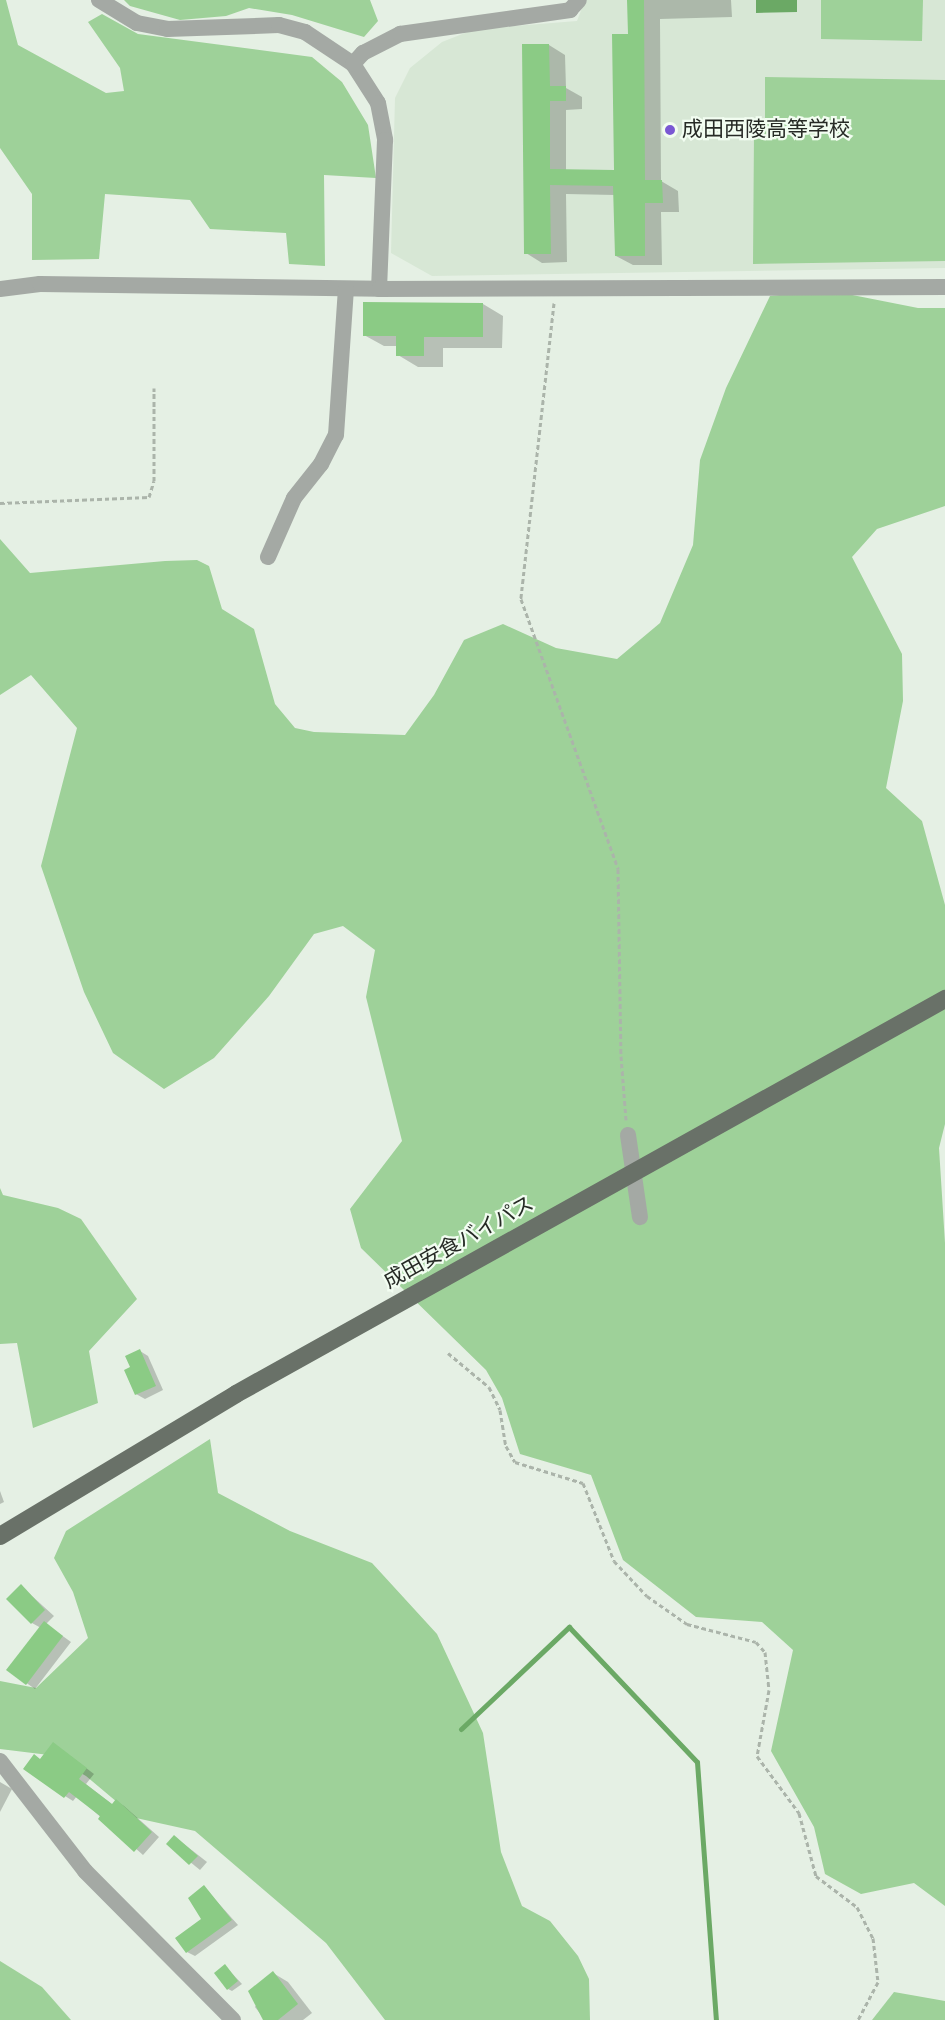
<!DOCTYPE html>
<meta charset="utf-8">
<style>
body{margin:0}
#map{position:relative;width:945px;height:2020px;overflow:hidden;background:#e5f0e4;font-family:"Alegreya Sans","Noto Sans JP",sans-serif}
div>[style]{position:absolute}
.built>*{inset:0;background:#d7e7d5}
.green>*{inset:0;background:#9ed199}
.water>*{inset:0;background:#6ba965}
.shadow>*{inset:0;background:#0003}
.stream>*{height:5px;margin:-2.5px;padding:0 2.5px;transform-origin:2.5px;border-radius:2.5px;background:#6ba965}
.building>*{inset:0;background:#8bcb85}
.path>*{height:3px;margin-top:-1.5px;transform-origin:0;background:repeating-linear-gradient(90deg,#abb4aa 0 4.5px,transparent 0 7.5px)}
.minor>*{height:16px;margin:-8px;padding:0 8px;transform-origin:8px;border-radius:8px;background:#a4a9a4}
.major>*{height:18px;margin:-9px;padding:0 9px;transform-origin:9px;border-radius:9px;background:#697168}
.dots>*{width:16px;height:16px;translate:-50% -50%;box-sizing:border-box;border:3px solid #f2fdf1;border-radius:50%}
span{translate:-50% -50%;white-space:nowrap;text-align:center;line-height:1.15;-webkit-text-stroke:4.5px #f2fdf1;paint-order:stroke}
.poi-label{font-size:21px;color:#262a25}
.left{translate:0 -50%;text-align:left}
.street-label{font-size:21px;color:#262a25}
</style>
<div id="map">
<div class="built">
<i style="clip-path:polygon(585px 0,945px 0,945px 268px,432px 276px,391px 253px,395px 98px,410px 68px,442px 42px,475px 29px,577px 21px)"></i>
</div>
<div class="green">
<i style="clip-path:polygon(0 0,6px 0,18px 45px,106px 93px,124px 91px,120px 68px,88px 22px,102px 14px,138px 34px,312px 57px,342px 82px,368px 125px,376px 178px,324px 175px,325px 266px,289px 264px,286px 233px,210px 229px,190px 200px,105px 194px,99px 259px,32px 260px,32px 194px,0 148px)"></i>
<i style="clip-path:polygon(124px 0,370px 0,378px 21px,364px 37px,292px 15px,249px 8px,226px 16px,180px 20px,130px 6px)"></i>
<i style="clip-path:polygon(821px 0,923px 0,922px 41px,821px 39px)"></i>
<i style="clip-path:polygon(765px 77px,945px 80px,945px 261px,753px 264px,754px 133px,765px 132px)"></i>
<i style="clip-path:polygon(827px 290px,918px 308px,945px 308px,945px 506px,877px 529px,852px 557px,902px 654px,903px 701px,886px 788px,922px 821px,945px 905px,945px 1124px,939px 1148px,945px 1243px,945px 1906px,914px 1883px,861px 1894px,825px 1874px,814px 1827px,771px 1751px,793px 1650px,762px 1622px,696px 1617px,623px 1560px,591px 1475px,520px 1454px,502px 1398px,486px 1370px,361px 1248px,350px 1209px,402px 1141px,366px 997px,375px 950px,343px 926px,314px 934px,269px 996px,214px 1058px,164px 1089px,113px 1053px,84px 992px,41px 866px,77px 728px,31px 675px,0 695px,0 539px,30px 573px,165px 561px,197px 560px,209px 566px,222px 609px,254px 629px,275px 704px,295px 728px,314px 732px,405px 735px,434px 695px,464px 640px,503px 624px,556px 648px,617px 659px,660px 623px,693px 545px,700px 460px,726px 388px,770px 296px)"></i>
<i style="clip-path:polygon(0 1188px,3px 1195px,58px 1208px,81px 1219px,137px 1299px,89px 1351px,98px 1403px,33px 1428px,17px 1343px,0 1344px)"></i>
<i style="clip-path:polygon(210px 1439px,218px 1493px,290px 1531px,372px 1563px,437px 1634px,483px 1733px,501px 1852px,522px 1906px,550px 1921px,578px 1956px,589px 1979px,590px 2020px,385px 2020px,326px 1943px,195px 1831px,136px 1818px,86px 1776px,49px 1755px,0 1749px,0 1681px,36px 1688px,88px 1638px,73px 1592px,54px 1558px,66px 1531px)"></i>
<i style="clip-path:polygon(0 1961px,42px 1987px,71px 2020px,0 2020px)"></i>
<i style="clip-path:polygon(894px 1992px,945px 2001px,945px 2020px,872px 2020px)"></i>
</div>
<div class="water">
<i style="clip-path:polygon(756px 0,797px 0,797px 12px,756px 13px)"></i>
</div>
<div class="shadow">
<i style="clip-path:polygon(629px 0,731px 0,732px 17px,660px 19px,661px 181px,678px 191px,679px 212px,661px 212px,662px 265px,633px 265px,616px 256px,615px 195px,566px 194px,567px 262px,542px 263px,526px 253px,549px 45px,565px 55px,566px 88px,582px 97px,582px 109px,566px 110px,566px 171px,615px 171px,629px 36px)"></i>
<i style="clip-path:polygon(483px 304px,503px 316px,502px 348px,443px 348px,443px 367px,418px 367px,398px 355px,398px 346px,384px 346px,364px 335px)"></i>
<i style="clip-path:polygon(140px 1351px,148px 1356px,163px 1390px,145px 1399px,136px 1394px,132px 1368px)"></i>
<i style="clip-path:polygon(0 1491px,4px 1502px,0 1504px)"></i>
<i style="clip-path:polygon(21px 1586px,54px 1616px,46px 1624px,71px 1642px,35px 1689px,8px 1670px,41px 1628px,32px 1623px)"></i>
<i style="clip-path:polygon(61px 1749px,94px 1774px,86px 1784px,113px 1805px,116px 1801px,124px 1806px,159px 1837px,143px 1855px,77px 1796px,73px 1801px,65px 1796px,41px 1760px)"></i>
<i style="clip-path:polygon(0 1782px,12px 1789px,0 1812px)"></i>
<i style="clip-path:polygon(175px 1837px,207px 1862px,200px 1870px,168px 1844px)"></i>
<i style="clip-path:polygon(204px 1887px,238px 1925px,195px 1956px,187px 1952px,202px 1919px)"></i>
<i style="clip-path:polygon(225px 1966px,242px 1984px,232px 1991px,228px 1989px)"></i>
<i style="clip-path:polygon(273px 1973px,288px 1982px,312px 2013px,303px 2020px,265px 2020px,255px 2007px)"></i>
</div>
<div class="stream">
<i style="left:461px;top:1729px;width:149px;rotate:-43.4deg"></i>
<i style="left:569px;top:1627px;width:186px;rotate:46.5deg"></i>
<i style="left:697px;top:1762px;width:259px;rotate:85.8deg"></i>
</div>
<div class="building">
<i style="clip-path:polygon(627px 0,644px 0,645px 180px,662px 180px,663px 203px,645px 203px,645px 256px,615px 256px,613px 186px,550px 185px,551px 254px,524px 254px,522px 44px,549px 44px,550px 86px,566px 86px,566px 101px,550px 101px,550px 169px,614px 170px,612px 34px,628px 34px)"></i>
<i style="clip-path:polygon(363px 302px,483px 303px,483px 337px,424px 337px,424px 356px,396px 356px,396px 336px,363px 336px)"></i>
<i style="clip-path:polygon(140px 1349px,156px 1386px,135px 1395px,124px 1370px,130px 1367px,125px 1356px)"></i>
<i style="clip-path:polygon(21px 1584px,45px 1610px,31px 1624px,6px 1599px)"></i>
<i style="clip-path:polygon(44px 1621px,63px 1636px,26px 1685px,6px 1670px)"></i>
<i style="clip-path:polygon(53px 1742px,87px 1768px,79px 1779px,112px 1804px,116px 1799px,152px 1832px,134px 1852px,98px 1819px,100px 1816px,69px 1792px,64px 1798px,23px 1769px,34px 1754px,40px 1759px)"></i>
<i style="clip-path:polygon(174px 1835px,198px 1856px,189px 1865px,166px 1844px)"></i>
<i style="clip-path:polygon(204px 1885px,232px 1920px,186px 1953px,175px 1938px,201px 1919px,188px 1898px)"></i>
<i style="clip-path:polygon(225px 1964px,238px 1981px,227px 1990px,214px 1973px)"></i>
<i style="clip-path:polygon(273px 1971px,298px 2004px,278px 2020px,263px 2020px,248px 1991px)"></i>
</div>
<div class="path">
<i style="left:554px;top:303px;width:298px;rotate:96.4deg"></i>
<i style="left:521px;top:599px;width:287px;rotate:70.2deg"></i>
<i style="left:618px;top:869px;width:187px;rotate:89.1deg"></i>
<i style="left:621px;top:1056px;width:64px;rotate:85.5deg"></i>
<i style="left:0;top:503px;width:149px;rotate:-2.3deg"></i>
<i style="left:149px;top:497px;width:17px;rotate:-73deg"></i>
<i style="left:154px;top:481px;width:93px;rotate:-90deg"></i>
<i style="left:448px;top:1353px;width:53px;rotate:39.7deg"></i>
<i style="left:489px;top:1387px;width:25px;rotate:64deg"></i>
<i style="left:500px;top:1410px;width:36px;rotate:81deg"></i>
<i style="left:506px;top:1446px;width:18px;rotate:61deg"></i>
<i style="left:515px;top:1462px;width:71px;rotate:17.2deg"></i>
<i style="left:583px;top:1483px;width:84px;rotate:68.3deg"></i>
<i style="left:614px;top:1561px;width:48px;rotate:46.7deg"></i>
<i style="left:647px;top:1596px;width:49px;rotate:35deg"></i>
<i style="left:687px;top:1624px;width:71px;rotate:14.6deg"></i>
<i style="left:756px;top:1642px;width:13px;rotate:48deg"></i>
<i style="left:765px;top:1652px;width:38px;rotate:84deg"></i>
<i style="left:769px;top:1690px;width:67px;rotate:100.3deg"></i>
<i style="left:757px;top:1756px;width:71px;rotate:53.6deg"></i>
<i style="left:799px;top:1813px;width:65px;rotate:74.9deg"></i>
<i style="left:816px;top:1876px;width:51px;rotate:37.1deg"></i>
<i style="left:857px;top:1907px;width:35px;rotate:63deg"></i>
<i style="left:873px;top:1938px;width:44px;rotate:83.5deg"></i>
<i style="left:878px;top:1982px;width:43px;rotate:117.8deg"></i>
</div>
<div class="minor">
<i style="left:99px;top:0;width:44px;rotate:31.2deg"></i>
<i style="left:137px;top:23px;width:31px;rotate:11deg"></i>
<i style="left:167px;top:29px;width:112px;rotate:-2deg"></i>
<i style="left:279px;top:25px;width:27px;rotate:15deg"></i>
<i style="left:305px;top:32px;width:58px;rotate:33.7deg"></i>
<i style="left:353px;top:64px;width:46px;rotate:57.3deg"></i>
<i style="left:378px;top:103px;width:38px;rotate:79deg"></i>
<i style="left:385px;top:140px;width:149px;rotate:92.3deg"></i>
<i style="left:353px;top:64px;width:15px;rotate:-48deg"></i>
<i style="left:363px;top:53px;width:42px;rotate:-27.2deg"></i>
<i style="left:400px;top:34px;width:172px;rotate:-8deg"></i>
<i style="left:570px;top:10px;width:13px;rotate:-48deg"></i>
<i style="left:0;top:289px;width:40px;rotate:-7.1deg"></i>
<i style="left:40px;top:284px;width:339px;rotate:0.8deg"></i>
<i style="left:379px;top:289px;width:566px;rotate:-0.2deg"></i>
<i style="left:268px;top:557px;width:64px;rotate:-66.2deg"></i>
<i style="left:294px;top:498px;width:43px;rotate:-51.5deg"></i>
<i style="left:321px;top:464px;width:33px;rotate:-63deg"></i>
<i style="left:336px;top:435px;width:146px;rotate:-86.1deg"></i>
<i style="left:628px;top:1135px;width:83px;rotate:81.7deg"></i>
<i style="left:0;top:1761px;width:139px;rotate:52.3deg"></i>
<i style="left:85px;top:1871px;width:210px;rotate:45.2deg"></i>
</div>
<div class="major">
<i style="left:0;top:1536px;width:275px;rotate:-31deg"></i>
<i style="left:236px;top:1394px;width:812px;rotate:-29.12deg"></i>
</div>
<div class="dots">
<i style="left:670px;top:130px;background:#7a58d3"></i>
</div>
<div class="poi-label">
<span class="left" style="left:682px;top:130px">成田西陵高等学校</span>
</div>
<div class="street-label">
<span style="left:459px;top:1243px;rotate:-29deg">成田安食バイパス</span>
</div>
</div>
